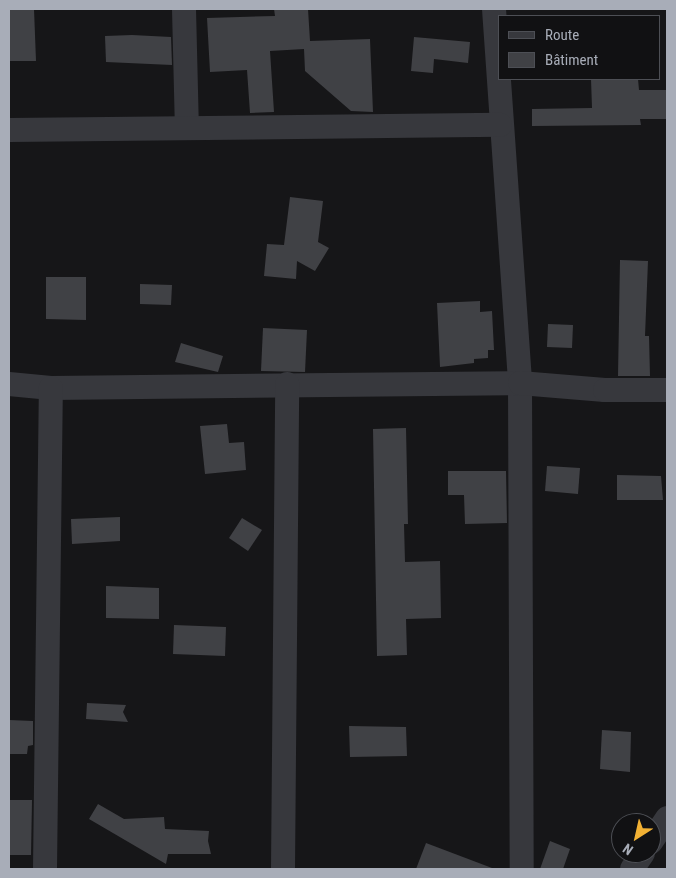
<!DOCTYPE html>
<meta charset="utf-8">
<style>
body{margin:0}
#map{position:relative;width:676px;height:878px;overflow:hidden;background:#161618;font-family:"Roboto Condensed",sans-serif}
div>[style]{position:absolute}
.building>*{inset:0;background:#404145}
.minor>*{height:24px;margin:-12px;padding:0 12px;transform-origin:12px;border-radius:12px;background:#37383d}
span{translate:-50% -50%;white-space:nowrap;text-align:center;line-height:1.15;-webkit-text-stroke:4px #111113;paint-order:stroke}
.frame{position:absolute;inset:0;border:10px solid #a8adb8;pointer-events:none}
.legend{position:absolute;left:498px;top:15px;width:162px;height:65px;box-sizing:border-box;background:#111113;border:1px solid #4d4f55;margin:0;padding:6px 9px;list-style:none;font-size:15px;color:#a8adb8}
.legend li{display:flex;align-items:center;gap:10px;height:25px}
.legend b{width:25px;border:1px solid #4d4f55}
.north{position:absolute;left:611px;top:813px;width:50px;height:50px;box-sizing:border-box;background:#111113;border:1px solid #4d4f55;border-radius:50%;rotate:215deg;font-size:14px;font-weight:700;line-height:20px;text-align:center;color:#a8adb8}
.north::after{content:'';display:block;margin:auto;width:18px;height:22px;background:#f2b134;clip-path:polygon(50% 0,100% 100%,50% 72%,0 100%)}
</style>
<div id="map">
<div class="building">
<i style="clip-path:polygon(9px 9px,34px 9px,36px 61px,9px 61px)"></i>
<i style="clip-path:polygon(274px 9px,308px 9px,310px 41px,370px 39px,373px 112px,351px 111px,305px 71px,304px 49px,270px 51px,274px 112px,250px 113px,247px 70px,210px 72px,207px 18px,275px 16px)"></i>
<i style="clip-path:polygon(132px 35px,171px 37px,172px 65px,106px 62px,105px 36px)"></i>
<i style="clip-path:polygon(414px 37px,470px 42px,468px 63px,434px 59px,433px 73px,411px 71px)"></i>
<i style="clip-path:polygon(591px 79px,638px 79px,639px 90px,667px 90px,667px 119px,640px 119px,641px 125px,532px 126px,532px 109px,592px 108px)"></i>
<i style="clip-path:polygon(290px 197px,323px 201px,318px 242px,329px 248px,315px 271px,297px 261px,296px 279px,264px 276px,267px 244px,284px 245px)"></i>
<i style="clip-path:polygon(620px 260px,648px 261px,645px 336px,649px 336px,650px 376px,618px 376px)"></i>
<i style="clip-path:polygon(46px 277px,86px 277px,86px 320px,46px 319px)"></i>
<i style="clip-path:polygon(140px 284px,172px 285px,171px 305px,140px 304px)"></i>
<i style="clip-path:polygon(480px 301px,480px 312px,492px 311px,494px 350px,488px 350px,488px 358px,474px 359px,474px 363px,440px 367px,437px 303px)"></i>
<i style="clip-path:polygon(548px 324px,573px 325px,572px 348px,547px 347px)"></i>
<i style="clip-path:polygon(263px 328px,307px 330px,305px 372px,261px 371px)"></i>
<i style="clip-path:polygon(181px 343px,223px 356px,218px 372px,175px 362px)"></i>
<i style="clip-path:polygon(227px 424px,229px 443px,244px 442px,246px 470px,205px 474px,200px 426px)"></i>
<i style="clip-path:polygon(406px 428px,408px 524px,404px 524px,405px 562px,440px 561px,441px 618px,406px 619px,407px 655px,377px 656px,373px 429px)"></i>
<i style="clip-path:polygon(547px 466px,580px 468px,578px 494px,545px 491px)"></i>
<i style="clip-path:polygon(448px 471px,506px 471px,507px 523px,465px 524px,464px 495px,448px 495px)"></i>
<i style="clip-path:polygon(617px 475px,661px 476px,663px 500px,617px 500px)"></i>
<i style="clip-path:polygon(120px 517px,120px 541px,72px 544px,71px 519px)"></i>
<i style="clip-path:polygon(242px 518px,262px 530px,248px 551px,229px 538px)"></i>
<i style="clip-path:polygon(106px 586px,159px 588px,159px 619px,106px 618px)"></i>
<i style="clip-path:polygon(174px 625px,226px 627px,225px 656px,173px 654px)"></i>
<i style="clip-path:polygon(87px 703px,126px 705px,123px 712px,128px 722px,86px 719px)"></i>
<i style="clip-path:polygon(9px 720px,33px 721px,33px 745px,28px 746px,27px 754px,9px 754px)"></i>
<i style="clip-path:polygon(349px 726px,406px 727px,407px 756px,350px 757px)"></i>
<i style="clip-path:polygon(602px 730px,631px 732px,630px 772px,600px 769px)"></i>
<i style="clip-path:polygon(9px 800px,32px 800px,31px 855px,9px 855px)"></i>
<i style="clip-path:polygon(98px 804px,124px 819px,164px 817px,165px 829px,209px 831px,208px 841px,211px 854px,168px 854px,166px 864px,89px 819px)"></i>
<i style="clip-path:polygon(550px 841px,570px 849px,563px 869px,540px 869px)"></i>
<i style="clip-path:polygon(426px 843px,492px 868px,491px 869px,416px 869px)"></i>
</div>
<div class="minor">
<i style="left:184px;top:9px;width:119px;rotate:88.6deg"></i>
<i style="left:494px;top:9px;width:375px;rotate:86deg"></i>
<i style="left:520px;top:383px;width:486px;rotate:89.8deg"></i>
<i style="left:9px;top:130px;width:491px;rotate:-0.6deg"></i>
<i style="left:9px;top:384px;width:42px;rotate:5.4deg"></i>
<i style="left:51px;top:388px;width:469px;rotate:-0.6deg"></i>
<i style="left:520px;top:383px;width:85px;rotate:4.7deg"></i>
<i style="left:605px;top:390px;width:62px"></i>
<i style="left:651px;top:842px;width:29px;rotate:-56deg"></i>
<i style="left:45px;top:869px;width:481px;rotate:-89.3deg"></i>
<i style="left:283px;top:869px;width:485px;rotate:-89.5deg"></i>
<i style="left:632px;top:869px;width:19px;rotate:-55deg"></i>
</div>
<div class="frame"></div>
<ul class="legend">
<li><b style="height:6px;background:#37383d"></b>Route</li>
<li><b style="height:14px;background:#404145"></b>Bâtiment</li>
</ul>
<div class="north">N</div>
</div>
